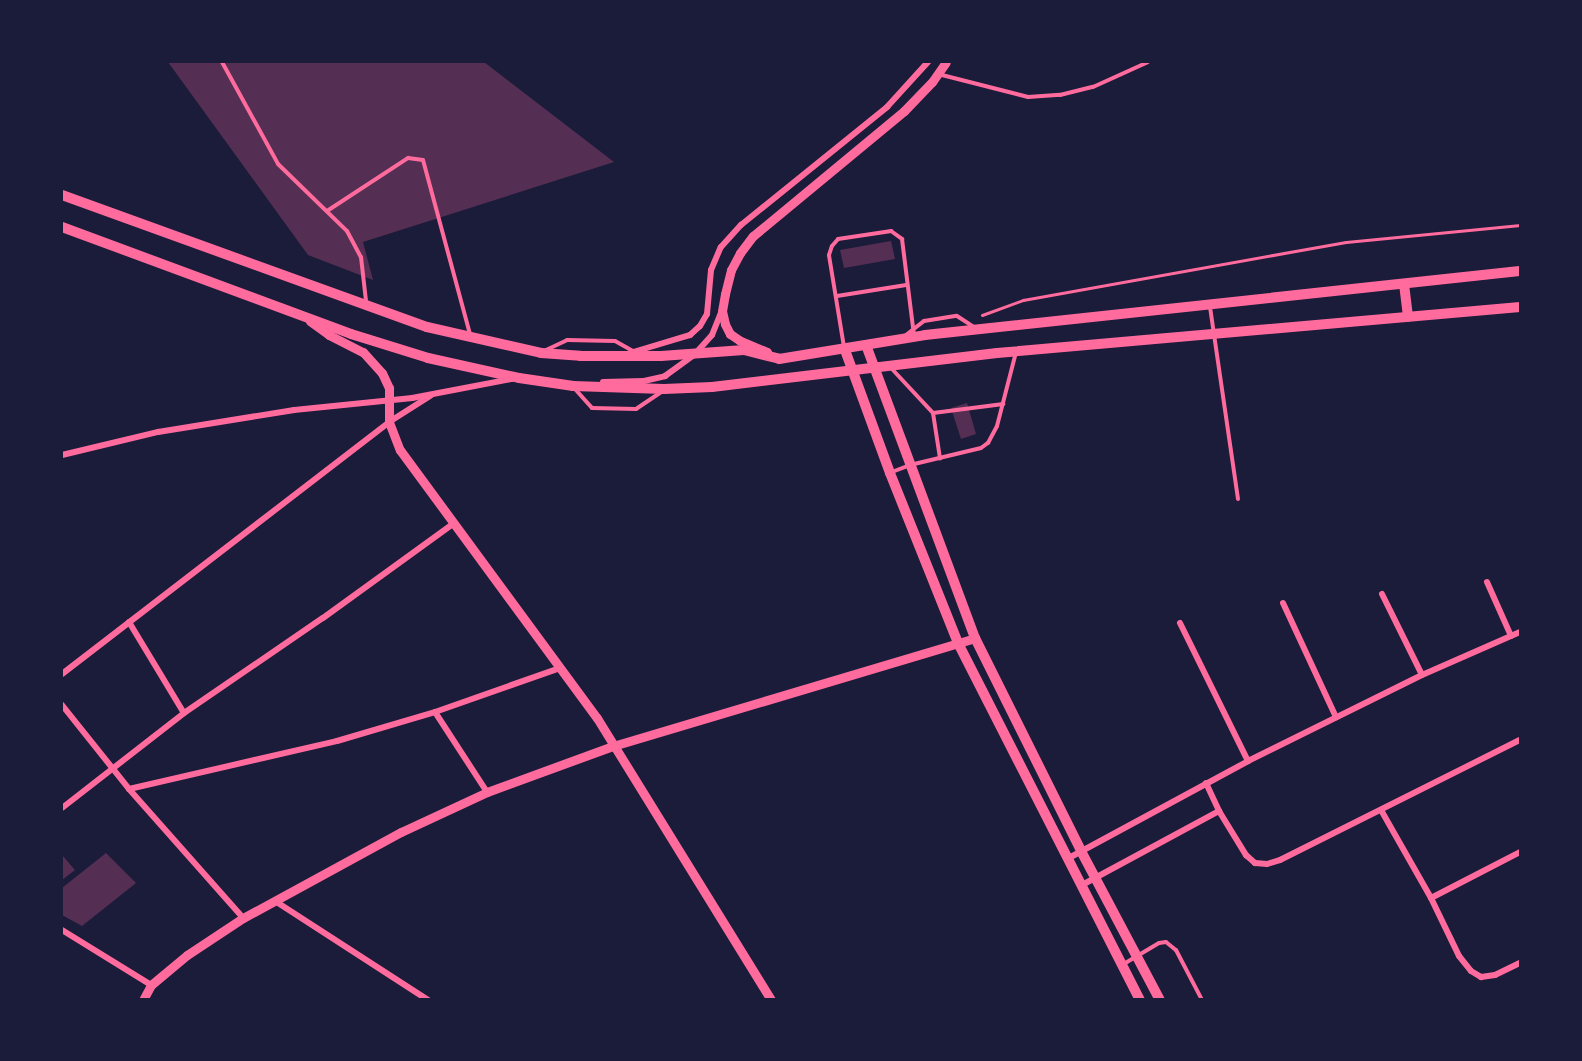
<!DOCTYPE html>
<style>
body{margin:0}
#map{position:relative;width:1582px;height:1061px;overflow:hidden;background:#1b1b3a;font-family:Lato,sans-serif}
div>[style]{position:absolute}
.building>*{inset:0;background:#542f53}
.path>*{height:3px;margin:-1.5px;padding:0 1.5px;transform-origin:1.5px;border-radius:1.5px;background:#ff6b9d}
.service>*{height:4px;margin:-2px;padding:0 2px;transform-origin:2px;border-radius:2px;background:#ff6b9d}
.minor>*{height:6px;margin:-3px;padding:0 3px;transform-origin:3px;border-radius:3px;background:#ff6b9d}
.tertiary>*{height:9px;margin:-4.5px;padding:0 4.5px;transform-origin:4.5px;border-radius:4.5px;background:#ff6b9d}
.secondary>*{height:10px;margin:-5px;padding:0 5px;transform-origin:5px;border-radius:5px;background:#ff6b9d}
.primary>*{height:10px;margin:-5px;padding:0 5px;transform-origin:5px;border-radius:5px;background:#ff6b9d}
span{translate:-50% -50%;white-space:nowrap;text-align:center;line-height:1.15;-webkit-text-stroke:4.5px #1b1b3a;paint-order:stroke}
.frame{position:absolute;inset:0;border:63px solid #1b1b3a;pointer-events:none}
</style>
<div id="map">
<div class="building">
<i style="clip-path:polygon(168px 62px,484px 62px,614px 162px,363px 242px,373px 280px,308px 255px)"></i>
<i style="clip-path:polygon(891px 241px,895px 259px,844px 268px,840px 250px)"></i>
<i style="clip-path:polygon(967px 403px,976px 434px,961px 439px,951px 408px)"></i>
<i style="clip-path:polygon(106px 853px,136px 883px,82px 926px,62px 915px,62px 888px)"></i>
<i style="clip-path:polygon(62px 855px,75px 870px,62px 880px)"></i>
</div>
<div class="path">
<i style="left:982px;top:315px;width:44px;rotate:-20.1deg"></i>
<i style="left:1023px;top:300px;width:328px;rotate:-10.2deg"></i>
<i style="left:1346px;top:242px;width:175px;rotate:-5.6deg"></i>
</div>
<div class="service">
<i style="left:222px;top:62px;width:116px;rotate:61.2deg"></i>
<i style="left:278px;top:164px;width:96px;rotate:44.2deg"></i>
<i style="left:347px;top:231px;width:30px;rotate:62deg"></i>
<i style="left:361px;top:257px;width:44px;rotate:83.5deg"></i>
<i style="left:938px;top:74px;width:93px;rotate:14.3deg"></i>
<i style="left:1028px;top:97px;width:32px;rotate:-4deg"></i>
<i style="left:1060px;top:95px;width:34px;rotate:-14deg"></i>
<i style="left:1093px;top:87px;width:60px;rotate:-24.4deg"></i>
<i style="left:327px;top:211px;width:97px;rotate:-33.2deg"></i>
<i style="left:408px;top:158px;width:15px;rotate:8deg"></i>
<i style="left:423px;top:160px;width:180px;rotate:74.9deg"></i>
<i style="left:837px;top:296px;width:70px;rotate:-9.1deg"></i>
<i style="left:1210px;top:307px;width:194px;rotate:81.7deg"></i>
<i style="left:906px;top:335px;width:23px;rotate:-38deg"></i>
<i style="left:924px;top:321px;width:33px;rotate:-9deg"></i>
<i style="left:957px;top:316px;width:20px;rotate:33deg"></i>
<i style="left:844px;top:347px;width:93px;rotate:-99.3deg"></i>
<i style="left:829px;top:255px;width:9px;rotate:-72deg"></i>
<i style="left:832px;top:246px;width:9px;rotate:-49deg"></i>
<i style="left:838px;top:239px;width:54px;rotate:-8.6deg"></i>
<i style="left:891px;top:231px;width:14px;rotate:36deg"></i>
<i style="left:902px;top:239px;width:98px;rotate:82.9deg"></i>
<i style="left:546px;top:350px;width:23px;rotate:-25deg"></i>
<i style="left:567px;top:340px;width:48px;rotate:1.2deg"></i>
<i style="left:615px;top:341px;width:21px;rotate:29deg"></i>
<i style="left:892px;top:369px;width:60px;rotate:47deg"></i>
<i style="left:933px;top:413px;width:71px;rotate:-7.3deg"></i>
<i style="left:575px;top:389px;width:25px;rotate:48deg"></i>
<i style="left:592px;top:408px;width:44px;rotate:1.3deg"></i>
<i style="left:636px;top:409px;width:30px;rotate:-34deg"></i>
<i style="left:933px;top:413px;width:46px;rotate:81.2deg"></i>
<i style="left:892px;top:472px;width:19px;rotate:-21deg"></i>
<i style="left:910px;top:465px;width:73px;rotate:-13.5deg"></i>
<i style="left:981px;top:448px;width:9px;rotate:-36deg"></i>
<i style="left:988px;top:443px;width:19px;rotate:-62deg"></i>
<i style="left:997px;top:426px;width:76px;rotate:-75.6deg"></i>
<i style="left:1122px;top:965px;width:43px;rotate:-30.7deg"></i>
<i style="left:1159px;top:943px;width:7px;rotate:-8deg"></i>
<i style="left:1166px;top:942px;width:13px;rotate:39deg"></i>
<i style="left:1176px;top:950px;width:56px;rotate:62.5deg"></i>
</div>
<div class="minor">
<i style="left:630px;top:353px;width:63px;rotate:-16.7deg"></i>
<i style="left:690px;top:335px;width:13px;rotate:-42deg"></i>
<i style="left:700px;top:326px;width:14px;rotate:-60deg"></i>
<i style="left:707px;top:314px;width:44px;rotate:-84.8deg"></i>
<i style="left:711px;top:270px;width:25px;rotate:-67deg"></i>
<i style="left:721px;top:247px;width:30px;rotate:-48deg"></i>
<i style="left:741px;top:225px;width:188px;rotate:-38.9deg"></i>
<i style="left:887px;top:107px;width:61px;rotate:-47.7deg"></i>
<i style="left:603px;top:382px;width:41px;rotate:-1.4deg"></i>
<i style="left:644px;top:381px;width:22px;rotate:-13deg"></i>
<i style="left:665px;top:376px;width:36px;rotate:-36deg"></i>
<i style="left:694px;top:355px;width:27px;rotate:-48deg"></i>
<i style="left:712px;top:335px;width:24px;rotate:-68deg"></i>
<i style="left:62px;top:455px;width:99px;rotate:-13.5deg"></i>
<i style="left:158px;top:432px;width:138px;rotate:-9.2deg"></i>
<i style="left:294px;top:410px;width:119px;rotate:-5.8deg"></i>
<i style="left:412px;top:398px;width:102px;rotate:-10.8deg"></i>
<i style="left:1487px;top:582px;width:59px;rotate:66deg"></i>
<i style="left:1382px;top:594px;width:90px;rotate:63.7deg"></i>
<i style="left:1283px;top:603px;width:126px;rotate:65.1deg"></i>
<i style="left:129px;top:622px;width:106px;rotate:58.9deg"></i>
<i style="left:1180px;top:623px;width:154px;rotate:63.8deg"></i>
<i style="left:62px;top:674px;width:413px;rotate:-37.6deg"></i>
<i style="left:389px;top:422px;width:49px;rotate:-32.4deg"></i>
<i style="left:62px;top:705px;width:107px;rotate:51.4deg"></i>
<i style="left:129px;top:789px;width:172px;rotate:48.5deg"></i>
<i style="left:435px;top:712px;width:95px;rotate:57deg"></i>
<i style="left:1206px;top:783px;width:31px;rotate:65deg"></i>
<i style="left:1219px;top:811px;width:52px;rotate:58.5deg"></i>
<i style="left:1246px;top:855px;width:12px;rotate:42deg"></i>
<i style="left:1255px;top:863px;width:12px;rotate:5deg"></i>
<i style="left:1267px;top:864px;width:14px;rotate:-17deg"></i>
<i style="left:1280px;top:860px;width:268px;rotate:-26.6deg"></i>
<i style="left:129px;top:789px;width:213px;rotate:-13deg"></i>
<i style="left:337px;top:741px;width:102px;rotate:-16.5deg"></i>
<i style="left:435px;top:712px;width:133px;rotate:-19.4deg"></i>
<i style="left:62px;top:808px;width:155px;rotate:-37.9deg"></i>
<i style="left:184px;top:713px;width:168px;rotate:-34.4deg"></i>
<i style="left:323px;top:618px;width:162px;rotate:-35.9deg"></i>
<i style="left:1381px;top:810px;width:101px;rotate:60.4deg"></i>
<i style="left:1431px;top:898px;width:64px;rotate:64.2deg"></i>
<i style="left:1459px;top:956px;width:19px;rotate:51deg"></i>
<i style="left:1471px;top:971px;width:12px;rotate:31deg"></i>
<i style="left:1481px;top:977px;width:14px;rotate:-8deg"></i>
<i style="left:1495px;top:975px;width:28px;rotate:-26deg"></i>
<i style="left:1067px;top:859px;width:206px;rotate:-28.4deg"></i>
<i style="left:1248px;top:761px;width:194px;rotate:-26.3deg"></i>
<i style="left:1422px;top:675px;width:107px;rotate:-23.7deg"></i>
<i style="left:1082px;top:885px;width:156px;rotate:-28.4deg"></i>
<i style="left:1431px;top:898px;width:100px;rotate:-27.3deg"></i>
<i style="left:275px;top:901px;width:182px;rotate:32.9deg"></i>
<i style="left:62px;top:930px;width:105px;rotate:31.7deg"></i>
</div>
<div class="tertiary">
<i style="left:310px;top:321px;width:24px;rotate:36deg"></i>
<i style="left:329px;top:335px;width:38px;rotate:27deg"></i>
<i style="left:363px;top:352px;width:28px;rotate:48deg"></i>
<i style="left:382px;top:373px;width:17px;rotate:65deg"></i>
<i style="left:389px;top:388px;width:34px;rotate:90deg"></i>
<i style="left:389px;top:422px;width:30px;rotate:69deg"></i>
<i style="left:400px;top:450px;width:333px;rotate:53.7deg"></i>
<i style="left:597px;top:718px;width:331px;rotate:58.3deg"></i>
<i style="left:767px;top:352px;width:30px;rotate:-157deg"></i>
<i style="left:739px;top:340px;width:11px;rotate:-146deg"></i>
<i style="left:730px;top:334px;width:11px;rotate:-117deg"></i>
<i style="left:725px;top:324px;width:13px;rotate:-103deg"></i>
<i style="left:722px;top:311px;width:17px;rotate:-80deg"></i>
<i style="left:725px;top:294px;width:25px;rotate:-76deg"></i>
<i style="left:731px;top:270px;width:19px;rotate:-62deg"></i>
<i style="left:740px;top:253px;width:21px;rotate:-53deg"></i>
<i style="left:753px;top:236px;width:196px;rotate:-39.6deg"></i>
<i style="left:904px;top:111px;width:40px;rotate:-46deg"></i>
<i style="left:932px;top:82px;width:24px;rotate:-55deg"></i>
<i style="left:143px;top:1000px;width:17px;rotate:-62deg"></i>
<i style="left:151px;top:985px;width:47px;rotate:-39.8deg"></i>
<i style="left:187px;top:955px;width:67px;rotate:-33.5deg"></i>
<i style="left:243px;top:918px;width:180px;rotate:-28.6deg"></i>
<i style="left:401px;top:832px;width:95px;rotate:-24.9deg"></i>
<i style="left:487px;top:792px;width:134px;rotate:-20.1deg"></i>
<i style="left:613px;top:746px;width:378px;rotate:-16.6deg"></i>
</div>
<div class="secondary">
<i style="left:866px;top:345px;width:313px;rotate:69.6deg"></i>
<i style="left:975px;top:638px;width:238px;rotate:63.5deg"></i>
<i style="left:1081px;top:851px;width:169px;rotate:62.1deg"></i>
<i style="left:845px;top:350px;width:131px;rotate:69.9deg"></i>
<i style="left:890px;top:473px;width:183px;rotate:68.2deg"></i>
<i style="left:958px;top:643px;width:401px;rotate:63deg"></i>
</div>
<div class="primary">
<i style="left:62px;top:195px;width:388px;rotate:19.9deg"></i>
<i style="left:427px;top:327px;width:117px;rotate:12.8deg"></i>
<i style="left:541px;top:353px;width:39px;rotate:4deg"></i>
<i style="left:580px;top:356px;width:81px"></i>
<i style="left:661px;top:356px;width:83px;rotate:-4.1deg"></i>
<i style="left:744px;top:350px;width:36px;rotate:14deg"></i>
<i style="left:779px;top:359px;width:148px;rotate:-9.3deg"></i>
<i style="left:925px;top:335px;width:598px;rotate:-6.14deg"></i>
<i style="left:62px;top:227px;width:308px;rotate:20.3deg"></i>
<i style="left:351px;top:334px;width:81px;rotate:17.3deg"></i>
<i style="left:428px;top:358px;width:93px;rotate:12.4deg"></i>
<i style="left:519px;top:378px;width:55px;rotate:8.4deg"></i>
<i style="left:573px;top:386px;width:91px;rotate:1.9deg"></i>
<i style="left:664px;top:389px;width:48px;rotate:-2.4deg"></i>
<i style="left:712px;top:387px;width:287px;rotate:-6.8deg"></i>
<i style="left:997px;top:353px;width:525px;rotate:-5.03deg"></i>
<i style="left:1404px;top:284px;width:33px;rotate:83deg"></i>
</div>
<div class="frame"></div>
</div>
